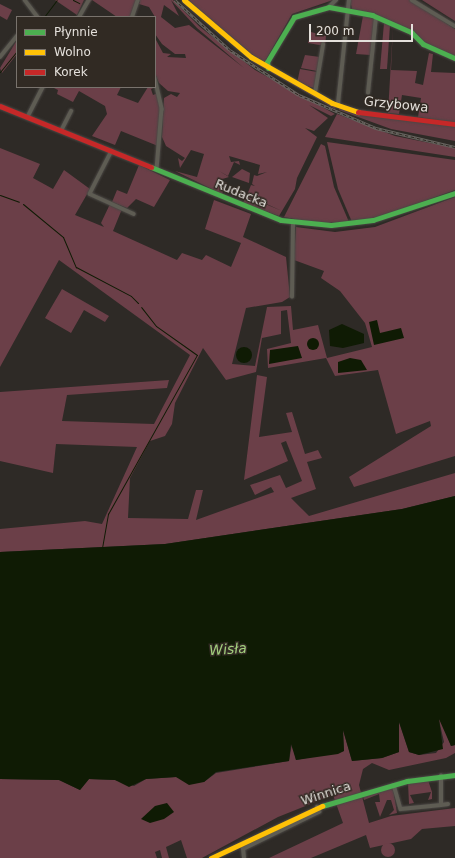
<!DOCTYPE html>
<meta charset="utf-8">
<style>
body{margin:0}
#map{position:relative;width:455px;height:858px;overflow:hidden;background:#2e2a26;font-family:"DejaVu Sans",sans-serif}
div>[style]{position:absolute}
.green>*{inset:0;background:#6b3f48}
.round{border-radius:50%}
.water>*{inset:0;background:#0f1b04}
.stream>*{height:1px;margin:-0.5px;padding:0 0.5px;transform-origin:0.5px;border-radius:0.5px;background:#0f1b04}
.roads{filter:drop-shadow(0 0 1px #4a4744) drop-shadow(0 0 1px #4a4744)}
.street>*{height:3.5px;margin:-1.75px;padding:0 1.75px;transform-origin:1.75px;border-radius:1.75px;background:#5e5c53}
.fast>*{height:5px;margin:-2.5px;padding:0 2.5px;transform-origin:2.5px;border-radius:2.5px;background:#4caf50}
.slow>*{height:5px;margin:-2.5px;padding:0 2.5px;transform-origin:2.5px;border-radius:2.5px;background:#ffc107}
.jam>*{height:5px;margin:-2.5px;padding:0 2.5px;transform-origin:2.5px;border-radius:2.5px;background:#c62828}
.rail>*{height:2.5px;margin-top:-1.25px;transform-origin:0;background:repeating-linear-gradient(90deg,#312a23 0 3px,#696661 0 6px);box-sizing:border-box;border-block:1px solid #696661}
span{translate:-50% -50%;white-space:nowrap;text-align:center;line-height:1.15;-webkit-text-stroke:3px #312a23;paint-order:stroke}
.street-label{font-size:13px;color:#e4e0db}
.water-label{font-size:14px;color:#a2cf7d;font-style:italic}
.legend{position:absolute;left:16px;top:16px;width:140px;height:72px;box-sizing:border-box;background:#312a23;border:1px solid #79736d;margin:0;padding:5px 7px;list-style:none;font-size:12px;color:#e4e0db}
.legend li{display:flex;align-items:center;gap:8px;height:20px}
.legend b{width:20px;border:1px solid #79736d}
.scale{position:absolute;left:309px;top:24px;width:104px;height:18px;box-sizing:border-box;border:2px solid #e4e0db;border-top:0;padding-left:5px;font-size:12px;line-height:14px;white-space:nowrap;color:#e4e0db;-webkit-text-stroke:3px #312a23;paint-order:stroke}
</style>
<div id="map">
<div class="green">
<i style="clip-path:polygon(55px 0,84px 0,77px 15px)"></i>
<i style="clip-path:polygon(90px 0,136px 0,132px 17px,117px 17px,92px 0,84px 10px)"></i>
<i style="clip-path:polygon(evenodd,140px 0,173px 0,200px 27px,255px 70px,335px 114px,331px 116px,309px 105px,328px 118px,314px 131px,305px 128px,317px 137px,297px 178px,295px 189px,279px 216px,243px 203px,246px 196px,282px 211px,247px 195px,251px 185px,255px 186px,252px 184px,254px 175px,257px 176px,267px 172px,258px 174px,260px 165px,229px 156px,231px 162px,239px 161px,240px 165px,234px 162px,228px 176px,219px 171px,229px 177px,219px 180px,227px 183px,222px 194px,175px 171px,197px 177px,204px 154px,191px 150px,180px 168px,178px 158px,182px 161px,185px 158px,166px 146px,162px 137px,164px 98px,171px 94px,177px 97px,180px 93px,168px 91px,159px 83px,155px 74px,155px 38px,163px 53px,171px 54px,167px 57px,186px 58px,185px 54px,175px 54px,162px 44px,155px 34px,155px 17px,149px 7px,139px 4px,140px 0,171px 0,197px 28px,244px 68px,189px 25px,175px 28px,161px 17px,164px 5px,179px 16px,171px 0)"></i>
<i style="clip-path:polygon(180px 0,239px 50px,338px 105px,335px 109px,253px 62px)"></i>
<i style="clip-path:polygon(188px 0,333px 0,292px 14px,264px 63px,237px 45px)"></i>
<i style="clip-path:polygon(350px 0,410px 0,455px 29px,455px 56px,425px 44px,412px 30px,352px 9px)"></i>
<i style="clip-path:polygon(422px 0,455px 0,455px 21px,447px 16px)"></i>
<i style="clip-path:polygon(0 4px,12px 10px,7px 20px,0 16px)"></i>
<i style="clip-path:polygon(363px 16px,375px 19px,370px 55px,356px 54px)"></i>
<i style="clip-path:polygon(384px 23px,390px 25px,387px 69px,380px 69px)"></i>
<i style="clip-path:polygon(393px 26px,391px 70px,417px 71px,415px 83px,423px 85px,429px 53px,433px 54px,431px 72px,455px 73px,455px 141px,391px 129px,339px 110px,339px 106px,450px 126px,450px 122px,418px 117px,421px 98px,402px 95px,399px 114px,388px 113px)"></i>
<i style="clip-path:polygon(311px 32px,326px 36px,325px 46px,308px 43px)"></i>
<i style="clip-path:polygon(17px 40px,17px 54px,2px 73px,0 68px)"></i>
<i style="clip-path:polygon(305px 55px,320px 57px,317px 71px,301px 68px)"></i>
<i style="clip-path:polygon(300px 69px,317px 72px,314px 88px,297px 83px)"></i>
<i style="clip-path:polygon(155px 82px,156px 87px,151px 89px,153px 95px,158px 93px,161px 108px,158px 146px,121px 131px,115px 145px,92px 136px,107px 114px,105px 106px,79px 91px,73px 102px,57px 94px,58px 90px,52px 87px,121px 87px,117px 95px,138px 103px,148px 87px,155px 87px)"></i>
<i style="clip-path:polygon(337px 114px,395px 136px,455px 148px,455px 157px,325px 137px)"></i>
<i style="clip-path:polygon(327px 142px,455px 160px,455px 190px,377px 218px,352px 222px,338px 189px)"></i>
<i style="clip-path:polygon(321px 144px,325px 146px,334px 187px,349px 222px,316px 223px,284px 217px)"></i>
<i style="clip-path:polygon(0 148px,40px 164px,33px 178px,53px 189px,64px 170px,90px 189px,75px 215px,104px 227px,101px 223px,110px 204px,122px 209px,113px 231px,177px 260px,182px 253px,202px 260px,206px 255px,231px 267px,241px 243px,205px 229px,214px 200px,251px 214px,243px 237px,286px 257px,290px 297px,282px 302px,246px 308px,232px 364px,255px 366px,267px 307px,291px 306px,293px 330px,318px 325px,327px 358px,372px 347px,365px 323px,340px 291px,321px 278px,324px 271px,294px 260px,296px 227px,335px 232px,375px 227px,455px 197px,455px 456px,354px 487px,349px 477px,431px 426px,430px 421px,396px 434px,378px 370px,335px 376px,326px 358px,268px 368px,267px 349px,291px 343px,287px 310px,281px 311px,281px 334px,262px 338px,256px 372px,226px 380px,203px 348px,175px 403px,172px 424px,165px 436px,150px 441px,130px 478px,128px 518px,188px 519px,196px 490px,203px 490px,196px 520px,274px 492px,271px 487px,255px 495px,250px 485px,280px 475px,286px 488px,302px 481px,286px 441px,281px 443px,288px 461px,244px 480px,257px 375px,267px 377px,259px 437px,292px 432px,286px 413px,292px 412px,305px 454px,318px 450px,322px 458px,307px 462px,316px 489px,291px 498px,309px 516px,455px 473px,455px 496px,402px 509px,165px 544px,0 552px,0 529px,85px 521px,102px 524px,137px 447px,56px 444px,53px 473px,0 461px,0 392px,169px 380px,167px 388px,67px 395px,62px 421px,154px 424px,190px 355px,59px 260px,0 367px)"></i>
<i style="clip-path:polygon(139px 165px,170px 180px,154px 207px,136px 199px,127px 208px,112px 202px,117px 190px,127px 194px)"></i>
<i style="clip-path:polygon(242px 169px,250px 173px,249px 183px,232px 177px)"></i>
<i style="clip-path:polygon(62px 289px,109px 316px,105px 322px,84px 310px,71px 333px,45px 318px)"></i>
<i style="clip-path:polygon(441px 719px,451px 746px,455px 745px,455px 753px,446px 758px,389px 770px,372px 763px,363px 769px,359px 785px,369px 823px,391px 816px,455px 808px,455px 826px,422px 829px,411px 839px,370px 848px,366px 835px,311px 858px,269px 858px,343px 823px,333px 795px,278px 817px,202px 858px,187px 858px,181px 840px,166px 847px,169px 858px,162px 858px,160px 850px,155px 852px,157px 858px,0 858px,0 779px,59px 780px,80px 790px,89px 779px,115px 780px,134px 786px,146px 779px,176px 777px,204px 782px,216px 773px,289px 761px,292px 743px,296px 760px,344px 751px,343px 730px,352px 761px,382px 758px,399px 752px,399px 722px,409px 752px,419px 755px,436px 753px,444px 742px,439px 720px)"></i>
<i style="clip-path:polygon(428px 780px,432px 792px,432px 799px,428px 800px,431px 792px,410px 795px,414px 803px,409px 804px,408px 783px)"></i>
<i style="clip-path:polygon(393px 788px,397px 813px,389px 815px,394px 810px,391px 800px,387px 800px,380px 817px,375px 802px,380px 802px,379px 794px,364px 800px,363px 796px)"></i>
<i class="round" style="left:381px;top:843px;width:14px;height:14px"></i>
</div>
<div class="water">
<i style="clip-path:polygon(377px 320px,380px 333px,401px 328px,404px 338px,374px 345px,369px 322px)"></i>
<i style="clip-path:polygon(342px 324px,364px 334px,364px 343px,343px 348px,330px 346px,329px 330px)"></i>
<i class="round" style="left:307px;top:338px;width:12px;height:12px"></i>
<i style="clip-path:polygon(298px 346px,302px 358px,269px 364px,270px 350px)"></i>
<i class="round" style="left:236px;top:347px;width:16px;height:16px"></i>
<i style="clip-path:polygon(350px 358px,361px 360px,367px 370px,338px 373px,338px 362px)"></i>
<i style="clip-path:polygon(455px 496px,455px 745px,451px 746px,439px 719px,443px 749px,419px 755px,409px 752px,399px 722px,399px 752px,382px 758px,352px 761px,343px 730px,344px 751px,338px 754px,296px 760px,291px 744px,289px 761px,216px 772px,204px 782px,189px 785px,176px 777px,146px 779px,129px 787px,115px 780px,89px 779px,80px 790px,59px 780px,0 779px,0 552px,165px 544px,402px 509px)"></i>
<i style="clip-path:polygon(167px 803px,174px 812px,164px 819px,150px 823px,141px 819px,155px 806px)"></i>
</div>
<div class="stream">
<i style="left:73px;top:0;width:7px;rotate:27deg"></i>
<i style="left:44px;top:17px;width:21px;rotate:-53deg"></i>
<i style="left:0;top:72px;width:27px;rotate:-51deg"></i>
<i style="left:0;top:195px;width:20px;rotate:20deg"></i>
<i style="left:23px;top:204px;width:52px;rotate:39.5deg"></i>
<i style="left:63px;top:237px;width:33px;rotate:67deg"></i>
<i style="left:76px;top:267px;width:62px;rotate:27.8deg"></i>
<i style="left:131px;top:296px;width:10px;rotate:45deg"></i>
<i style="left:102px;top:548px;width:35px;rotate:-80deg"></i>
<i style="left:108px;top:514px;width:182px;rotate:-60.8deg"></i>
<i style="left:197px;top:355px;width:50px;rotate:-144.7deg"></i>
<i style="left:156px;top:326px;width:24px;rotate:-128deg"></i>
</div>
<div class="roads">
<div class="street">
<i style="left:25px;top:0;width:21px;rotate:53deg"></i>
<i style="left:412px;top:0;width:50px;rotate:31.2deg"></i>
<i style="left:329px;top:7px;width:10px;rotate:-45deg"></i>
<i style="left:79px;top:17px;width:20px;rotate:-60deg"></i>
<i style="left:132px;top:17px;width:18px;rotate:-71deg"></i>
<i style="left:0;top:57px;width:27px;rotate:-51deg"></i>
<i style="left:155px;top:78px;width:32px;rotate:77deg"></i>
<i style="left:162px;top:109px;width:61px;rotate:94.7deg"></i>
<i style="left:315px;top:93px;width:49px;rotate:-80.5deg"></i>
<i style="left:368px;top:93px;width:76px;rotate:-84deg"></i>
<i style="left:338px;top:104px;width:105px;rotate:-84deg"></i>
<i style="left:28px;top:116px;width:33px;rotate:-63deg"></i>
<i style="left:62px;top:129px;width:20px;rotate:-63deg"></i>
<i style="left:112px;top:151px;width:48px;rotate:117.1deg"></i>
<i style="left:90px;top:194px;width:48px;rotate:24.4deg"></i>
<i style="left:292px;top:297px;width:75px;rotate:-89.2deg"></i>
<i style="left:394px;top:785px;width:25px;rotate:74deg"></i>
<i style="left:401px;top:809px;width:40px;rotate:-5.7deg"></i>
<i style="left:441px;top:805px;width:29px;rotate:-90deg"></i>
<i style="left:441px;top:805px;width:7px;rotate:-8deg"></i>
<i style="left:244px;top:858px;width:9px;rotate:-96deg"></i>
<i style="left:243px;top:849px;width:85px;rotate:-26deg"></i>
<i style="left:319px;top:812px;width:5px;rotate:-112deg"></i>
</div>
<div class="fast">
<i style="left:268px;top:68px;width:6px;rotate:-99deg"></i>
<i style="left:267px;top:62px;width:52px;rotate:-59deg"></i>
<i style="left:294px;top:17px;width:36px;rotate:-16deg"></i>
<i style="left:329px;top:7px;width:44px;rotate:10.5deg"></i>
<i style="left:372px;top:15px;width:43px;rotate:23.6deg"></i>
<i style="left:411px;top:32px;width:17px;rotate:45deg"></i>
<i style="left:423px;top:44px;width:35px;rotate:24deg"></i>
<i style="left:151px;top:167px;width:140px;rotate:22.2deg"></i>
<i style="left:281px;top:220px;width:50px;rotate:5.7deg"></i>
<i style="left:331px;top:225px;width:42px;rotate:-6.8deg"></i>
<i style="left:373px;top:220px;width:86px;rotate:-18.2deg"></i>
<i style="left:322px;top:806px;width:89px;rotate:-16.4deg"></i>
<i style="left:407px;top:781px;width:48px;rotate:-7.1deg"></i>
</div>
<div class="slow">
<i style="left:184px;top:0;width:88px;rotate:40.4deg"></i>
<i style="left:251px;top:57px;width:93px;rotate:29.6deg"></i>
<i style="left:332px;top:103px;width:28px;rotate:19deg"></i>
<i style="left:211px;top:858px;width:123px;rotate:-25.1deg"></i>
</div>
<div class="jam">
<i style="left:0;top:106px;width:163px;rotate:22deg"></i>
<i style="left:358px;top:112px;width:98px;rotate:7.1deg"></i>
</div>
</div>
<div class="rail">
<i style="left:175px;top:0;width:74px;rotate:42.3deg"></i>
<i style="left:230px;top:50px;width:82px;rotate:33.1deg"></i>
<i style="left:299px;top:95px;width:84px;rotate:23.2deg"></i>
<i style="left:376px;top:128px;width:81px;rotate:13.5deg"></i>
</div>
<div class="street-label">
<span style="left:396px;top:105px;rotate:6deg">Grzybowa</span>
<span style="left:241px;top:194px;rotate:22deg">Rudacka</span>
<span style="left:326px;top:794px;rotate:-18deg">Winnica</span>
</div>
<div class="water-label">
<span style="left:228px;top:649px;rotate:-4deg">Wisła</span>
</div>
<ul class="legend">
<li><b style="height:5px;background:#4caf50"></b>Płynnie</li>
<li><b style="height:5px;background:#ffc107"></b>Wolno</li>
<li><b style="height:5px;background:#c62828"></b>Korek</li>
</ul>
<div class="scale">200 m</div>
</div>
